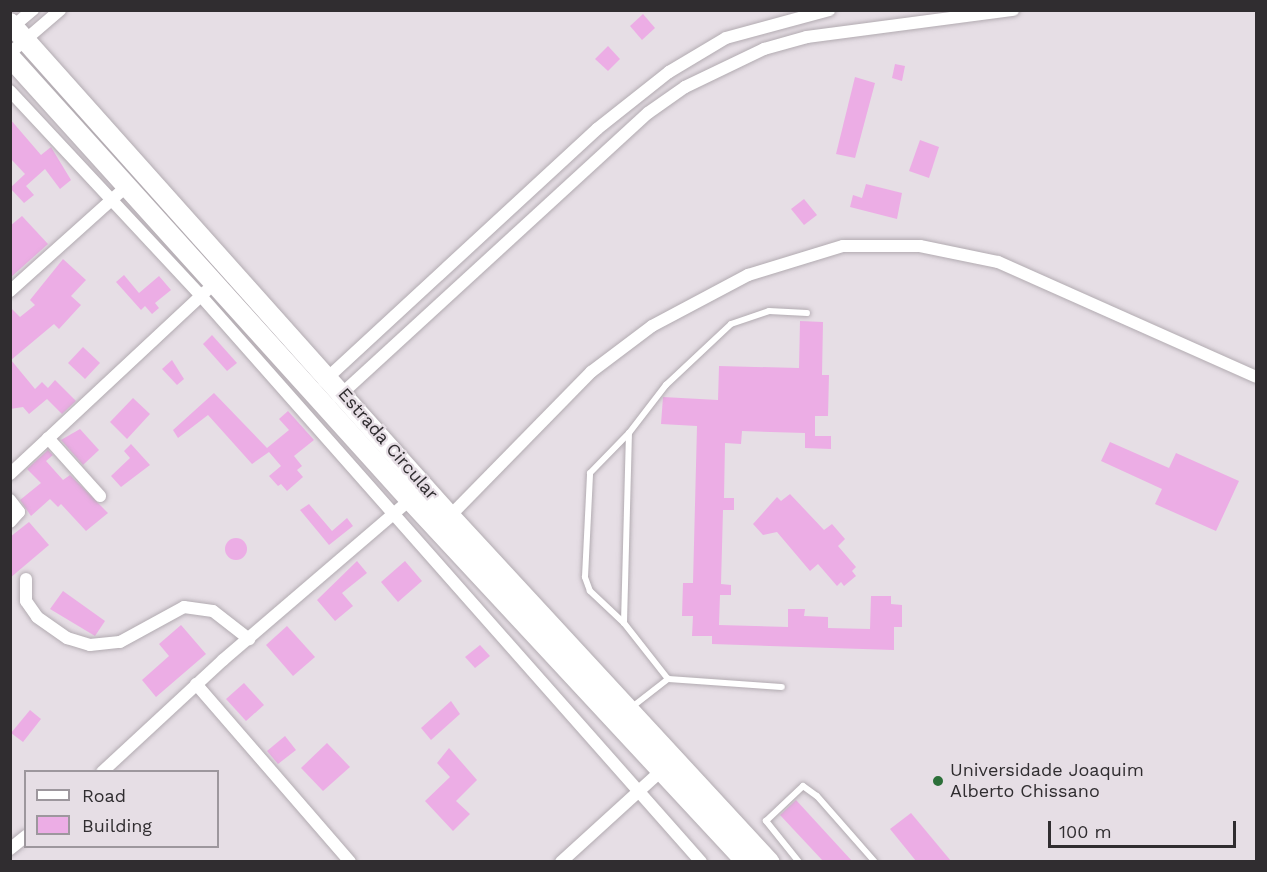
<!DOCTYPE html>
<style>
body{margin:0}
#map{position:relative;width:1267px;height:872px;overflow:hidden;background:#e6dee5;font-family:"Work Sans",sans-serif}
div>[style]{position:absolute}
.building>*{inset:0;background:#ecade5}
.round{border-radius:50%}
.roads{filter:drop-shadow(0 0 2px #b2abb1) drop-shadow(0 0 2px #b2abb1)}
.service>*{height:6px;margin:-3px;padding:0 3px;transform-origin:3px;border-radius:3px;background:#fff}
.minor>*{height:12px;margin:-6px;padding:0 6px;transform-origin:6px;border-radius:6px;background:#fff}
.primary>*{height:20px;margin:-10px;padding:0 10px;transform-origin:10px;border-radius:10px;background:#fff}
.dots>*{width:16px;height:16px;translate:-50% -50%;box-sizing:border-box;border:3px solid #e6dee5;border-radius:50%}
span{translate:-50% -50%;white-space:nowrap;text-align:center;line-height:1.15;-webkit-text-stroke:4.5px #e6dee5;paint-order:stroke}
.street-label{font-size:18px;color:#302d30}
.poi-label{font-size:18px;color:#302d30}
.left{translate:0 -50%;text-align:left}
.frame{position:absolute;inset:0;border:12px solid #302d30;pointer-events:none}
.legend{position:absolute;left:24px;top:770px;width:195px;height:78px;box-sizing:border-box;background:#e6dee5;border:2px solid #9d979d;margin:0;padding:8px 10px;list-style:none;font-size:18px;color:#302d30}
.legend li{display:flex;align-items:center;gap:12px;height:30px}
.legend b{width:30px;border:2px solid #9d979d}
.scale{position:absolute;left:1048px;top:821px;width:188px;height:27px;box-sizing:border-box;border:3px solid #302d30;border-top:0;padding-left:8px;font-size:18px;line-height:21px;white-space:nowrap;color:#302d30;-webkit-text-stroke:4px #e6dee5;paint-order:stroke}
</style>
<div id="map">
<div class="building">
<i style="clip-path:polygon(643px 14px,655px 28px,642px 40px,630px 26px)"></i>
<i style="clip-path:polygon(608px 46px,620px 59px,608px 71px,595px 59px)"></i>
<i style="clip-path:polygon(895px 64px,905px 66px,902px 81px,892px 78px)"></i>
<i style="clip-path:polygon(855px 77px,875px 83px,855px 158px,836px 154px)"></i>
<i style="clip-path:polygon(10px 119px,41px 155px,51px 147px,71px 180px,60px 189px,45px 169px,26px 186px,34px 195px,24px 203px,10px 188px,25px 174px,10px 158px)"></i>
<i style="clip-path:polygon(920px 140px,939px 147px,929px 178px,909px 171px)"></i>
<i style="clip-path:polygon(866px 184px,902px 193px,897px 219px,850px 207px,853px 195px,862px 198px)"></i>
<i style="clip-path:polygon(804px 199px,817px 215px,804px 225px,791px 209px)"></i>
<i style="clip-path:polygon(22px 216px,48px 244px,10px 278px,10px 226px)"></i>
<i style="clip-path:polygon(63px 259px,86px 280px,71px 296px,81px 305px,59px 329px,54px 324px,11px 360px,35px 389px,42px 382px,48px 388px,55px 380px,76px 401px,62px 414px,47px 399px,29px 414px,23px 407px,10px 409px,10px 307px,20px 317px,35px 305px,30px 300px)"></i>
<i style="clip-path:polygon(124px 275px,139px 293px,159px 276px,171px 290px,155px 303px,159px 308px,152px 314px,145px 306px,141px 310px,116px 282px)"></i>
<i style="clip-path:polygon(800px 321px,823px 322px,822px 375px,829px 375px,828px 416px,815px 416px,815px 436px,831px 436px,831px 449px,805px 448px,805px 433px,742px 431px,741px 444px,725px 443px,724px 498px,734px 498px,734px 510px,723px 510px,721px 584px,731px 585px,731px 595px,720px 595px,719px 625px,788px 627px,788px 609px,805px 609px,804px 616px,828px 617px,828px 628px,870px 629px,871px 596px,891px 596px,891px 604px,902px 605px,902px 627px,894px 627px,894px 650px,712px 644px,712px 636px,692px 636px,693px 616px,682px 616px,683px 583px,693px 583px,697px 426px,661px 424px,663px 397px,718px 400px,719px 366px,799px 368px)"></i>
<i style="clip-path:polygon(212px 335px,237px 363px,227px 371px,203px 344px)"></i>
<i style="clip-path:polygon(83px 347px,100px 363px,85px 379px,68px 363px)"></i>
<i style="clip-path:polygon(172px 360px,184px 379px,177px 385px,162px 369px)"></i>
<i style="clip-path:polygon(214px 393px,267px 448px,289px 430px,279px 419px,288px 411px,314px 440px,294px 456px,302px 466px,297px 470px,303px 477px,287px 491px,281px 484px,278px 486px,269px 476px,281px 466px,269px 452px,252px 464px,208px 415px,178px 438px,173px 430px)"></i>
<i style="clip-path:polygon(133px 398px,150px 414px,127px 439px,110px 422px)"></i>
<i style="clip-path:polygon(80px 429px,99px 450px,83px 465px,61px 440px)"></i>
<i style="clip-path:polygon(1110px 442px,1169px 468px,1176px 453px,1239px 481px,1216px 531px,1155px 504px,1162px 489px,1101px 461px)"></i>
<i style="clip-path:polygon(131px 444px,150px 465px,121px 487px,111px 476px,130px 458px,124px 451px)"></i>
<i style="clip-path:polygon(48px 450px,53px 455px,46px 461px,63px 480px,70px 475px,108px 513px,86px 531px,61px 504px,58px 507px,50px 499px,31px 516px,20px 500px,41px 483px,27px 469px)"></i>
<i style="clip-path:polygon(790px 494px,824px 530px,832px 524px,845px 539px,838px 546px,856px 567px,852px 571px,856px 576px,844px 586px,841px 582px,837px 586px,818px 564px,810px 571px,777px 532px,763px 535px,753px 524px,777px 497px,781px 501px)"></i>
<i style="clip-path:polygon(309px 504px,332px 531px,347px 518px,353px 526px,329px 545px,300px 510px)"></i>
<i style="clip-path:polygon(29px 522px,49px 545px,10px 578px,10px 537px)"></i>
<i class="round" style="left:225px;top:538px;width:22px;height:22px"></i>
<i style="clip-path:polygon(357px 561px,367px 573px,342px 593px,353px 606px,335px 621px,317px 600px)"></i>
<i style="clip-path:polygon(405px 561px,422px 581px,398px 602px,381px 582px)"></i>
<i style="clip-path:polygon(63px 591px,105px 621px,95px 636px,50px 609px)"></i>
<i style="clip-path:polygon(181px 625px,206px 654px,156px 697px,142px 680px,169px 656px,159px 644px)"></i>
<i style="clip-path:polygon(287px 626px,315px 657px,293px 676px,266px 645px)"></i>
<i style="clip-path:polygon(480px 645px,490px 656px,475px 668px,465px 657px)"></i>
<i style="clip-path:polygon(244px 683px,264px 705px,246px 721px,226px 699px)"></i>
<i style="clip-path:polygon(451px 701px,460px 714px,431px 740px,421px 728px)"></i>
<i style="clip-path:polygon(30px 710px,41px 719px,23px 742px,11px 733px)"></i>
<i style="clip-path:polygon(285px 736px,296px 750px,278px 764px,267px 751px)"></i>
<i style="clip-path:polygon(327px 743px,350px 767px,323px 791px,301px 768px)"></i>
<i style="clip-path:polygon(449px 748px,477px 780px,456px 801px,470px 814px,453px 831px,425px 801px,450px 777px,437px 763px)"></i>
<i style="clip-path:polygon(796px 800px,852px 861px,823px 861px,780px 815px)"></i>
<i style="clip-path:polygon(911px 813px,951px 861px,916px 861px,890px 829px)"></i>
</div>
<div class="roads">
<div class="service">
<i style="left:624px;top:623px;width:190px;rotate:-88.5deg"></i>
<i style="left:668px;top:679px;width:71px;rotate:-128.2deg"></i>
<i style="left:624px;top:623px;width:47px;rotate:-136.7deg"></i>
<i style="left:590px;top:591px;width:15px;rotate:-110deg"></i>
<i style="left:585px;top:577px;width:104px;rotate:-87.2deg"></i>
<i style="left:590px;top:473px;width:56px;rotate:-45.7deg"></i>
<i style="left:629px;top:433px;width:61px;rotate:-52.4deg"></i>
<i style="left:666px;top:385px;width:89px;rotate:-43.2deg"></i>
<i style="left:731px;top:324px;width:40px;rotate:-18.9deg"></i>
<i style="left:769px;top:311px;width:38px;rotate:3deg"></i>
<i style="left:632px;top:707px;width:46px;rotate:-37.9deg"></i>
<i style="left:668px;top:679px;width:114px;rotate:4deg"></i>
<i style="left:799px;top:862px;width:53px;rotate:-128.8deg"></i>
<i style="left:766px;top:821px;width:51px;rotate:-43.4deg"></i>
<i style="left:803px;top:786px;width:17px;rotate:36deg"></i>
<i style="left:817px;top:796px;width:88px;rotate:48.7deg"></i>
</div>
<div class="minor">
<i style="left:10px;top:29px;width:30px;rotate:-40deg"></i>
<i style="left:10px;top:53px;width:66px;rotate:-40.7deg"></i>
<i style="left:10px;top:91px;width:280px;rotate:47deg"></i>
<i style="left:201px;top:296px;width:755px;rotate:48.54deg"></i>
<i style="left:10px;top:291px;width:157px;rotate:-41.9deg"></i>
<i style="left:324px;top:381px;width:372px;rotate:-42.7deg"></i>
<i style="left:597px;top:129px;width:92px;rotate:-38.4deg"></i>
<i style="left:669px;top:72px;width:66px;rotate:-30.8deg"></i>
<i style="left:726px;top:38px;width:107px;rotate:-15.2deg"></i>
<i style="left:338px;top:397px;width:420px;rotate:-42.5deg"></i>
<i style="left:648px;top:113px;width:45px;rotate:-35.1deg"></i>
<i style="left:685px;top:87px;width:88px;rotate:-25.7deg"></i>
<i style="left:764px;top:49px;width:45px;rotate:-15.6deg"></i>
<i style="left:807px;top:37px;width:208px;rotate:-7.5deg"></i>
<i style="left:48px;top:438px;width:78px;rotate:48.1deg"></i>
<i style="left:10px;top:474px;width:268px;rotate:-43deg"></i>
<i style="left:10px;top:500px;width:15px;rotate:53deg"></i>
<i style="left:19px;top:512px;width:13px;rotate:132deg"></i>
<i style="left:450px;top:516px;width:202px;rotate:-45.6deg"></i>
<i style="left:591px;top:372px;width:76px;rotate:-37deg"></i>
<i style="left:652px;top:326px;width:109px;rotate:-28deg"></i>
<i style="left:748px;top:275px;width:99px;rotate:-17deg"></i>
<i style="left:843px;top:246px;width:77px"></i>
<i style="left:920px;top:246px;width:80px;rotate:11.6deg"></i>
<i style="left:998px;top:262px;width:282px;rotate:24deg"></i>
<i style="left:26px;top:579px;width:22px;rotate:90deg"></i>
<i style="left:26px;top:601px;width:19px;rotate:55deg"></i>
<i style="left:37px;top:617px;width:37px;rotate:35deg"></i>
<i style="left:67px;top:638px;width:24px;rotate:17deg"></i>
<i style="left:90px;top:645px;width:30px;rotate:-6deg"></i>
<i style="left:120px;top:642px;width:73px;rotate:-28.7deg"></i>
<i style="left:184px;top:607px;width:29px;rotate:8deg"></i>
<i style="left:213px;top:611px;width:46px;rotate:37.9deg"></i>
<i style="left:196px;top:684px;width:235px;rotate:49.1deg"></i>
<i style="left:102px;top:772px;width:165px;rotate:-42.8deg"></i>
<i style="left:223px;top:660px;width:246px;rotate:-40.6deg"></i>
<i style="left:10px;top:849px;width:21px;rotate:-39deg"></i>
<i style="left:561px;top:862px;width:137px;rotate:-42.3deg"></i>
</div>
<div class="primary">
<i style="left:10px;top:23px;width:661px;rotate:48.25deg"></i>
<i style="left:450px;top:516px;width:471px;rotate:47.3deg"></i>
<i style="left:10px;top:57px;width:597px;rotate:47.92deg"></i>
<i style="left:410px;top:500px;width:494px;rotate:47.1deg"></i>
</div>
</div>
<div class="dots">
<i style="left:938px;top:781px;background:#2c6f39"></i>
</div>
<div class="street-label">
<span style="left:388px;top:444px;rotate:49deg">Estrada Circular</span>
</div>
<div class="poi-label">
<span class="left" style="left:950px;top:781px">Universidade Joaquim<br>Alberto Chissano</span>
</div>
<div class="frame"></div>
<ul class="legend">
<li><b style="height:8px;background:#fff"></b>Road</li>
<li><b style="height:16px;background:#ecade5"></b>Building</li>
</ul>
<div class="scale">100 m</div>
</div>
